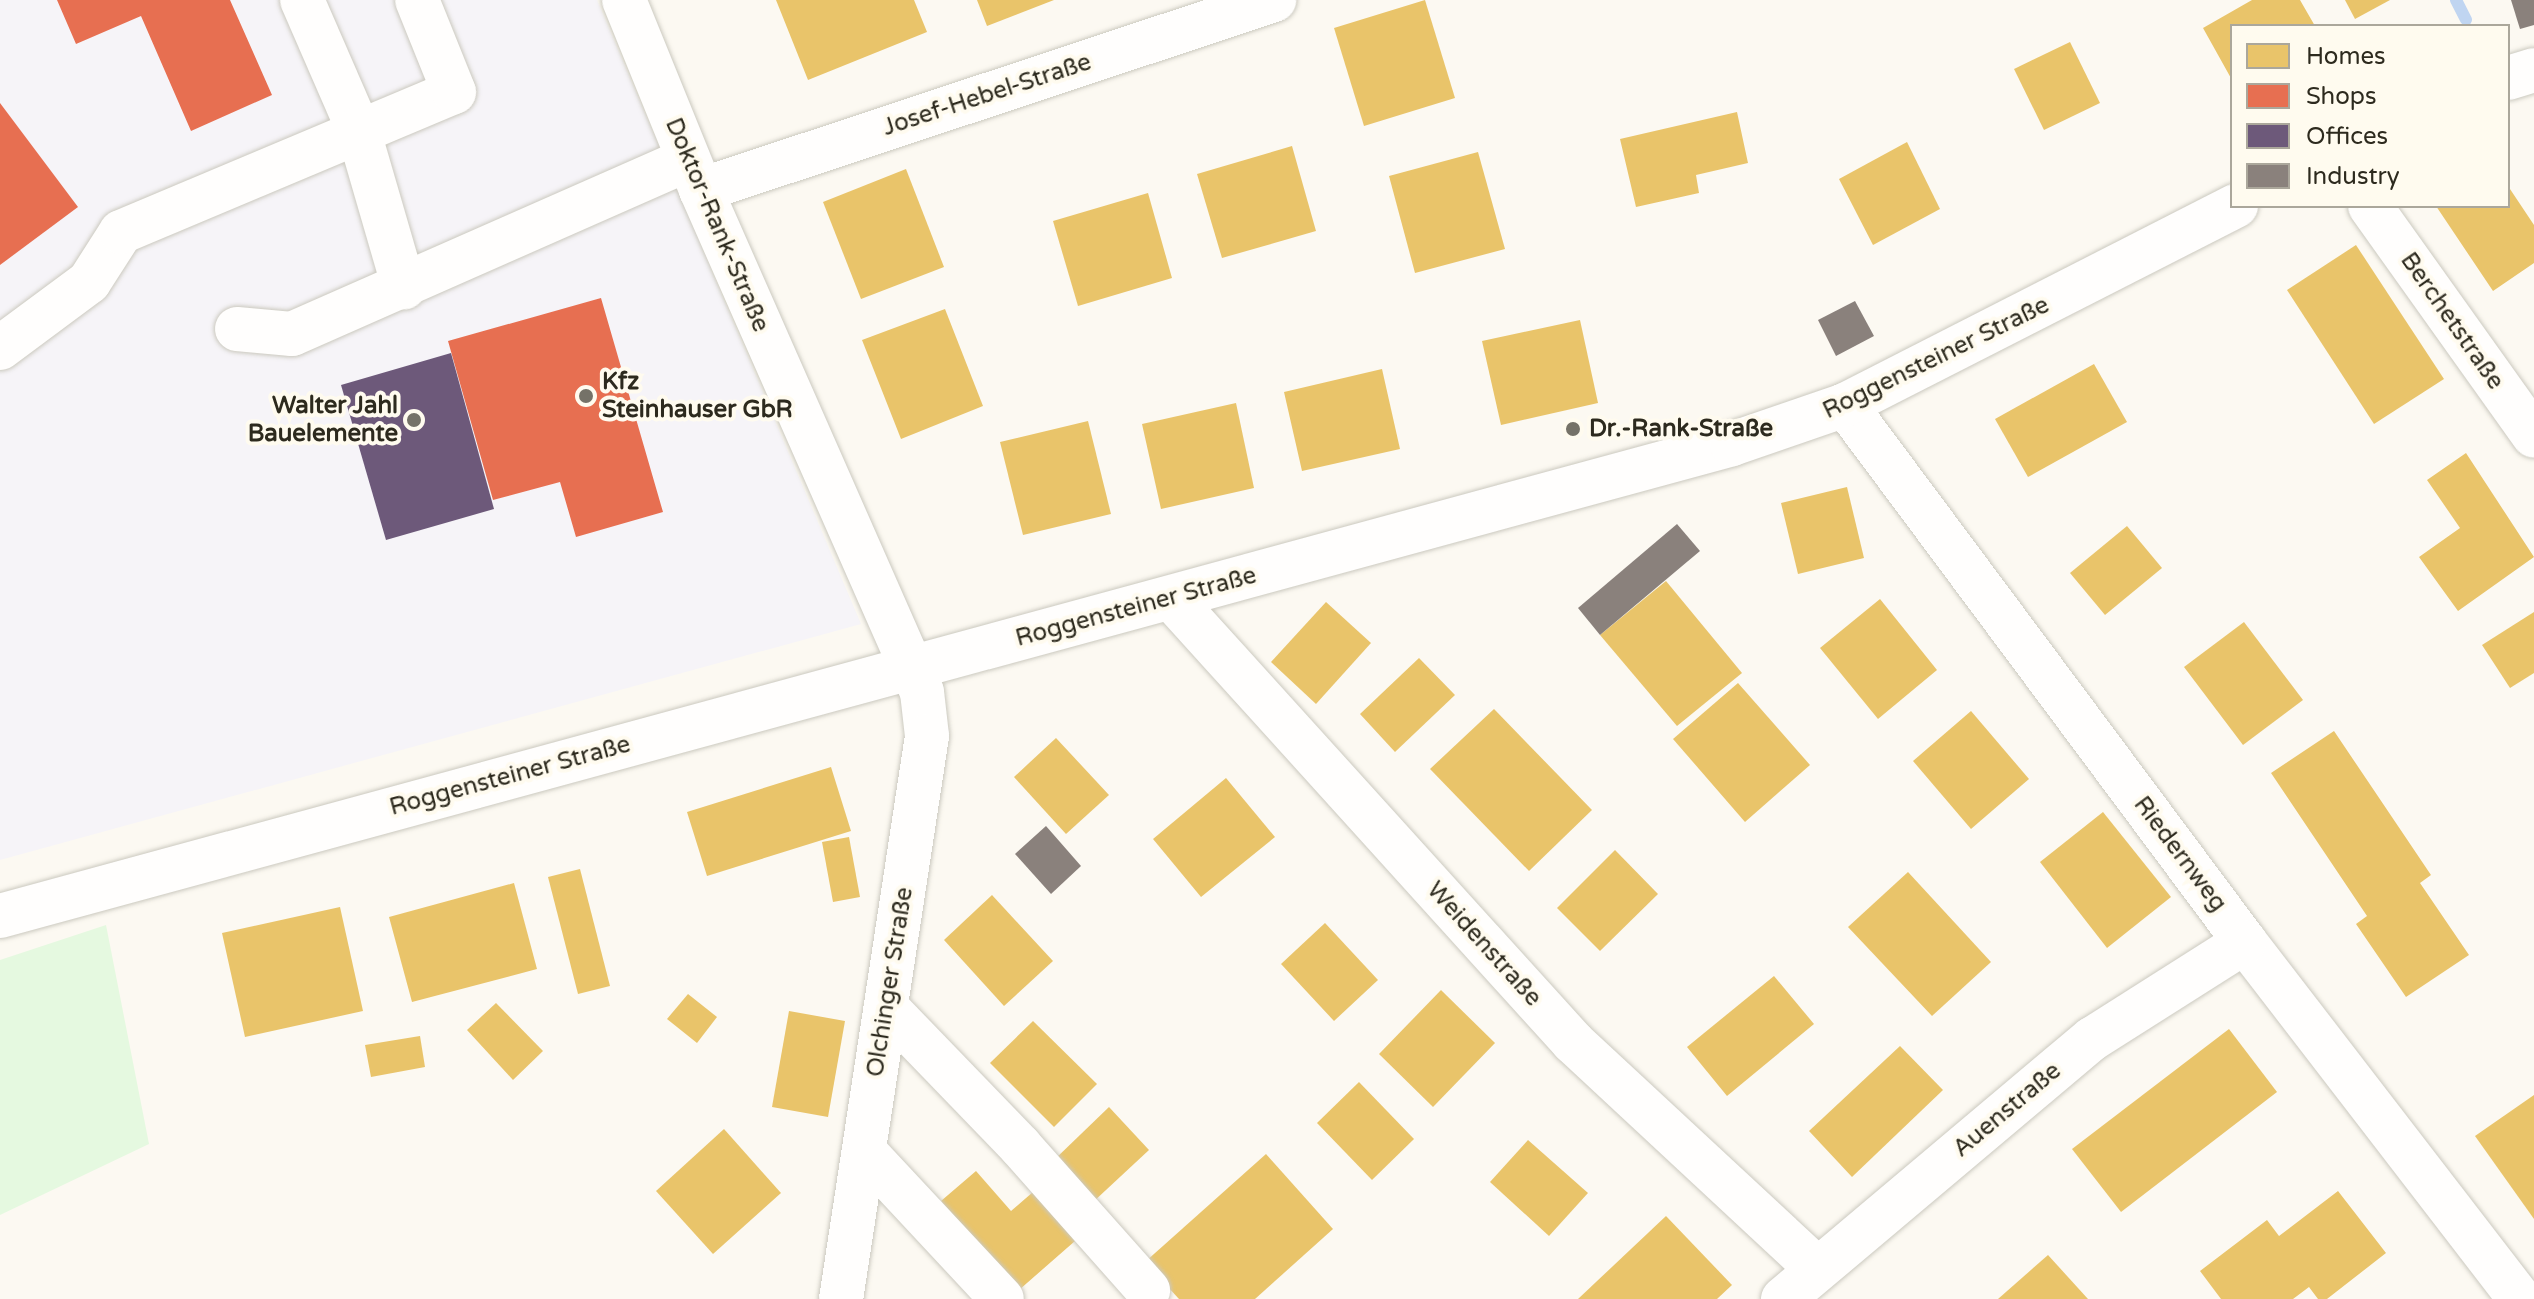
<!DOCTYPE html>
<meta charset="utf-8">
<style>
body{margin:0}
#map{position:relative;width:2534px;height:1299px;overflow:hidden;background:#fcf9f2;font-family:"Varela Round",sans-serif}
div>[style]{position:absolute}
.commercial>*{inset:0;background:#f6f4f8}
.green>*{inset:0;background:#e5f9e0}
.homes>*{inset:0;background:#e9c46a}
.shops>*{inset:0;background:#e76f51}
.offices>*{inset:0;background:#6d597a}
.industry>*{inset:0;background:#8a817c}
.stream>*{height:12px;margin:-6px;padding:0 6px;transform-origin:6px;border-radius:6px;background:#c0d5f1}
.roads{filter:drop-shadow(0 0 2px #cbc9bf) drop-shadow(0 0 2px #cbc9bf)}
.minor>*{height:44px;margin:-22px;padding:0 22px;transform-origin:22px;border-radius:22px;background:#fffefd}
.dots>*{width:22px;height:22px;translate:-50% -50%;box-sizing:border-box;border:4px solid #fffbef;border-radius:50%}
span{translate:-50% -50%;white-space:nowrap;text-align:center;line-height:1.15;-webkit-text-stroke:8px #fffbef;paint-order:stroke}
.street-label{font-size:24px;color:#2d2a1e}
.poi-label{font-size:24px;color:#2d2a1e;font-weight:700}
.left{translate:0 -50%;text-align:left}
.right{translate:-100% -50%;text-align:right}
.legend{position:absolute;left:2230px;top:24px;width:280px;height:184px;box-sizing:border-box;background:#fffbef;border:2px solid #aba79b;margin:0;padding:10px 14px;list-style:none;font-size:24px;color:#2d2a1e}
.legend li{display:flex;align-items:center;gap:16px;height:40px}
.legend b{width:40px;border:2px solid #aba79b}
</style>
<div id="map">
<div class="commercial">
<i style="clip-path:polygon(0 0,597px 0,861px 624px,0 860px)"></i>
</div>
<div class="green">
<i style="clip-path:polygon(106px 925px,149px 1144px,0 1215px,0 960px)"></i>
</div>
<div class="homes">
<i style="clip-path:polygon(776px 0,914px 0,927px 32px,808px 80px)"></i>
<i style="clip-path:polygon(977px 0,1054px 0,987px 26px)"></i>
<i style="clip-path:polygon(1425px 0,1455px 98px,1364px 126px,1334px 28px)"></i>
<i style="clip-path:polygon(2252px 0,2300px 0,2315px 26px,2232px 26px,2232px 80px,2203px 28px)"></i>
<i style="clip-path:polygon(2345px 0,2390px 0,2355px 19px)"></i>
<i style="clip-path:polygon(2070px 42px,2100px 103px,2044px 130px,2014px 69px)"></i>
<i style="clip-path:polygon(1737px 112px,1748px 163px,1696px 175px,1699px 193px,1636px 207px,1620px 139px)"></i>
<i style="clip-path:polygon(1907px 142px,1940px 209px,1873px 245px,1839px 179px)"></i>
<i style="clip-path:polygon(1292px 146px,1316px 231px,1222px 258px,1197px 174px)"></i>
<i style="clip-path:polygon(1478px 152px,1505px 249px,1415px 273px,1389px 176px)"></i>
<i style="clip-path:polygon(906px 169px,944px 267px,861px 299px,823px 202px)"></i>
<i style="clip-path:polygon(2508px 186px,2534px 225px,2534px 263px,2493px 291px,2436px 206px,2508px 206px)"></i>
<i style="clip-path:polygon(1148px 193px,1172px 278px,1078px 306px,1053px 221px)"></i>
<i style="clip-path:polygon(2356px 245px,2444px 379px,2374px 424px,2287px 290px)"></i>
<i style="clip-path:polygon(945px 309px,983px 406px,901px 439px,862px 340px)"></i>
<i style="clip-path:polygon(1580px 320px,1598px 403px,1501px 425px,1482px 341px)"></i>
<i style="clip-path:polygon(2094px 364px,2127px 422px,2028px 477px,1995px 419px)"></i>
<i style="clip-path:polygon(1382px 369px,1400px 449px,1302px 471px,1284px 392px)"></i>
<i style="clip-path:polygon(1236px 403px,1254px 488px,1161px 509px,1142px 424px)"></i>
<i style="clip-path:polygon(1088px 421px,1111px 514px,1023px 535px,1000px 442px)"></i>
<i style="clip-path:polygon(2466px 453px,2534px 557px,2458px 611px,2419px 557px,2460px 528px,2427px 480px)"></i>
<i style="clip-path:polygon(1847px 487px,1864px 558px,1798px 574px,1781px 503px)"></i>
<i style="clip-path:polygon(2127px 526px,2162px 568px,2105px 615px,2070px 573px)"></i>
<i style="clip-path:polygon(1666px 581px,1742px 673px,1677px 726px,1600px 635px)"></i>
<i style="clip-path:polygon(1880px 599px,1937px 670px,1878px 719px,1820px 648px)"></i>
<i style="clip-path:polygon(1326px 602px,1371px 643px,1316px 704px,1271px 662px)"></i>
<i style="clip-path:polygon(2534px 612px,2534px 673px,2510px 688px,2482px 645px)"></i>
<i style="clip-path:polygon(2244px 622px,2303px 700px,2243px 745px,2184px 667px)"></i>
<i style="clip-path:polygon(1419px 658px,1455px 695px,1395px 752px,1360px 714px)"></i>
<i style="clip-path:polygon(1738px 683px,1810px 765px,1745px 822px,1673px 739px)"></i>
<i style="clip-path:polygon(1494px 709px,1592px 810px,1529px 871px,1430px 769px)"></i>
<i style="clip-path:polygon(1971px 711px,2029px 779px,1971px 829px,1913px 761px)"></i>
<i style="clip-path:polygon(2334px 731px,2431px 875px,2420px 883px,2469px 955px,2406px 997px,2356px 924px,2367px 916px,2271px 773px)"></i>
<i style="clip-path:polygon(1056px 738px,1109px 795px,1066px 834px,1014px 777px)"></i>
<i style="clip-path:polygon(831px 767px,851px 831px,707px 876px,687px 812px)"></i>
<i style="clip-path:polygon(1226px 778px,1275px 837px,1201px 897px,1153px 839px)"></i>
<i style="clip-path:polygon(2103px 812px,2171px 897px,2107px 948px,2040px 862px)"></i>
<i style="clip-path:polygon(849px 837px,860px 897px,833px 902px,822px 842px)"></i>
<i style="clip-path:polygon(1615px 850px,1658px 894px,1600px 951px,1557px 908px)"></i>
<i style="clip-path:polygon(580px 869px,610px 986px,578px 994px,548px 877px)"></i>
<i style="clip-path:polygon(1908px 872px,1991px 962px,1932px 1016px,1848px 927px)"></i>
<i style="clip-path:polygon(514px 883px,537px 969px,412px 1002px,389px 917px)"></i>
<i style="clip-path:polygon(992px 895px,1053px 961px,1004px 1006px,944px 940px)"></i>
<i style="clip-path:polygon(340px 907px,363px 1011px,245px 1037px,222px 933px)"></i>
<i style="clip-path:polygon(1325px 923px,1378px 980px,1334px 1021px,1281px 964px)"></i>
<i style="clip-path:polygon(1774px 976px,1814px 1024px,1727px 1096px,1687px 1047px)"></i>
<i style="clip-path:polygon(1441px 990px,1495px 1043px,1433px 1107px,1379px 1054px)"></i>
<i style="clip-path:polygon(688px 994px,717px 1017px,697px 1043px,667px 1019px)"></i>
<i style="clip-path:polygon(496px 1003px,543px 1051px,513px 1080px,467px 1030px)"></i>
<i style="clip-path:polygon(789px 1011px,845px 1021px,828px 1117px,772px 1107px)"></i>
<i style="clip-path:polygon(1033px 1021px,1097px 1084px,1054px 1127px,990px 1063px)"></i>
<i style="clip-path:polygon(2229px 1029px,2277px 1092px,2121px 1212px,2072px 1149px)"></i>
<i style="clip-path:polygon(420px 1036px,425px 1067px,371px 1077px,365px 1045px)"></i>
<i style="clip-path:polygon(1900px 1046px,1943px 1090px,1852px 1177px,1809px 1131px)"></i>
<i style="clip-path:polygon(1359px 1082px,1414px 1139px,1372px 1180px,1317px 1123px)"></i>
<i style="clip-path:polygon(2534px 1095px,2534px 1219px,2475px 1136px)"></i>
<i style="clip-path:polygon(1109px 1107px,1149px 1150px,1092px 1203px,1053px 1161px)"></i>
<i style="clip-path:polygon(724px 1129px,781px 1193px,713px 1254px,656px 1191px)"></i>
<i style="clip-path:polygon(1528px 1140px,1588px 1193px,1549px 1236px,1490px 1182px)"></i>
<i style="clip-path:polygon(1266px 1154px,1333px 1229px,1255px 1299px,1179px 1299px,1145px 1262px)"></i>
<i style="clip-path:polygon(976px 1171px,1011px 1211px,1033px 1192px,1075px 1241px,1019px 1290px,941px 1201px)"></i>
<i style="clip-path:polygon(2338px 1191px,2386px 1253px,2327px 1299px,2318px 1299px,2309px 1287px,2293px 1299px,2221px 1299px,2200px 1271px,2267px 1220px,2279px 1236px)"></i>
<i style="clip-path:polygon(1666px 1216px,1732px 1285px,1717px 1299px,1578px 1299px)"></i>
<i style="clip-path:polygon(2048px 1255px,2088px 1299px,1998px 1299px)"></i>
</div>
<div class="shops">
<i style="clip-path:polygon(57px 0,230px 0,272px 95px,191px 131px,141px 16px,76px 44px)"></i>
<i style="clip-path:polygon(0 103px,78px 207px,0 265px)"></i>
<i style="clip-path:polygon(601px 298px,663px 512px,576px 537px,560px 482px,493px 500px,448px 341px)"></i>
</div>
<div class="offices">
<i style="clip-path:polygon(451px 353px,494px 509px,386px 540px,341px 385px)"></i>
</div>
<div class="industry">
<i style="clip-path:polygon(2511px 0,2534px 0,2534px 25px,2520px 29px)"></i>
<i style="clip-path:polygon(1855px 301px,1874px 336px,1836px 356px,1818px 320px)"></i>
<i style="clip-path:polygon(1677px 524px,1700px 551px,1600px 635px,1578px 608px)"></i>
<i style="clip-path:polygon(1046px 826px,1081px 866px,1051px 894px,1015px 854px)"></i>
</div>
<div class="stream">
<i style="left:2456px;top:0;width:22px;rotate:63deg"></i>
</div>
<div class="roads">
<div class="minor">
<i style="left:302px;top:0;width:141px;rotate:66.5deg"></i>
<i style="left:358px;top:129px;width:165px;rotate:73.8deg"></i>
<i style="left:624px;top:0;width:205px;rotate:67.9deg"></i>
<i style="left:701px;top:190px;width:548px;rotate:66.24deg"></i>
<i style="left:922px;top:692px;width:44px;rotate:83.5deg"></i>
<i style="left:927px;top:736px;width:570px;rotate:98.68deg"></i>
<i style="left:2508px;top:78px;width:27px;rotate:-17deg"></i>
<i style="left:701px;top:190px;width:604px;rotate:-18.34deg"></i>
<i style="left:2370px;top:206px;width:282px;rotate:54.5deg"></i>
<i style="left:237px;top:329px;width:55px;rotate:5.2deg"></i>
<i style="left:292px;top:334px;width:433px;rotate:-23.8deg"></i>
<i style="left:0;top:348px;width:111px;rotate:-36.6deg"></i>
<i style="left:89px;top:282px;width:59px;rotate:-57.4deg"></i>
<i style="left:121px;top:232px;width:361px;rotate:-22.8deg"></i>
<i style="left:454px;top:92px;width:99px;rotate:-111.9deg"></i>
<i style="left:1845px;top:405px;width:670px;rotate:53.32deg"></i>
<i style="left:2245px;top:942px;width:451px;rotate:52.4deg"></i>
<i style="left:1172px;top:599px;width:598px;rotate:47.85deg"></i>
<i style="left:1573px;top:1042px;width:333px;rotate:42.9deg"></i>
<i style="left:0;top:916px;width:1795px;rotate:-15.24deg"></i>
<i style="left:1732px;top:444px;width:120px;rotate:-19deg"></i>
<i style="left:1845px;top:405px;width:439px;rotate:-27deg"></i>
<i style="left:886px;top:1007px;width:193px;rotate:46deg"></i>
<i style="left:1020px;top:1146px;width:193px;rotate:48.4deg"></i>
<i style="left:864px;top:1151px;width:202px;rotate:47deg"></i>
<i style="left:1783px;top:1299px;width:404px;rotate:-40.1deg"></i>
<i style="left:2092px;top:1039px;width:181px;rotate:-32.4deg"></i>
</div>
</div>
<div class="dots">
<i style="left:586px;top:396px;background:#757268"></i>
<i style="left:414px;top:420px;background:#757268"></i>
<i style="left:1573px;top:429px;background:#757268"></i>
</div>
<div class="street-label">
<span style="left:987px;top:95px;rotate:-18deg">Josef-Hebel-Straße</span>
<span style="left:717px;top:225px;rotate:67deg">Doktor-Rank-Straße</span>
<span style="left:2452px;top:321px;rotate:55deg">Berchetstraße</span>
<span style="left:1936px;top:358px;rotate:-26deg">Roggensteiner Straße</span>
<span style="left:1136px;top:607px;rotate:-15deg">Roggensteiner Straße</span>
<span style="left:510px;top:776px;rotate:-15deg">Roggensteiner Straße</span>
<span style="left:2180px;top:854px;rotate:53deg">Riedernweg</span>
<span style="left:1484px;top:944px;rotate:48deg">Weidenstraße</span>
<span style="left:890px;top:982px;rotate:-81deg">Olchinger Straße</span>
<span style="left:2007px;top:1110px;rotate:-40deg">Auenstraße</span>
</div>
<div class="poi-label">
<span class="left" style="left:602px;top:396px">Kfz<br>Steinhauser GbR</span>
<span class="right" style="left:398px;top:420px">Walter Jahl<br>Bauelemente</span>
<span class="left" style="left:1589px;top:429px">Dr.-Rank-Straße</span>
</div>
<ul class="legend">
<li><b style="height:22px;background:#e9c46a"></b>Homes</li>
<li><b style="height:22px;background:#e76f51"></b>Shops</li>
<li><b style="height:22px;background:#6d597a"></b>Offices</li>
<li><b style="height:22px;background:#8a817c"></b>Industry</li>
</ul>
</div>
